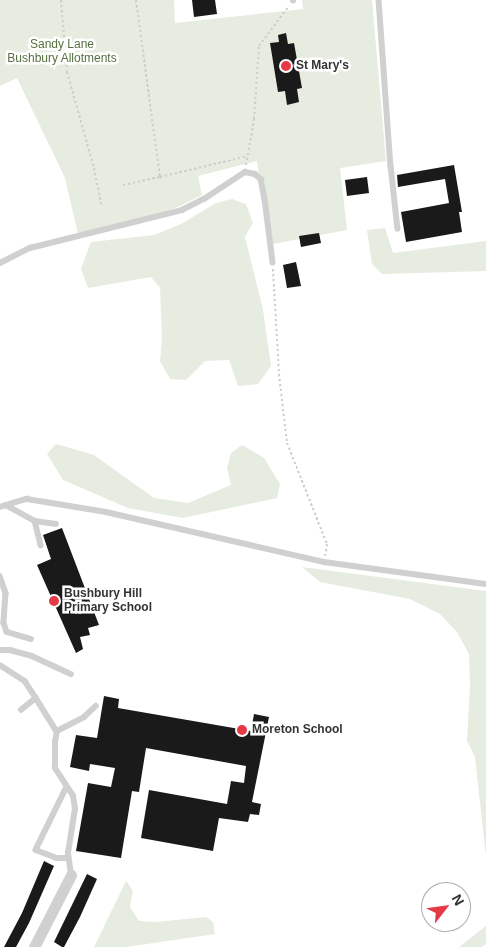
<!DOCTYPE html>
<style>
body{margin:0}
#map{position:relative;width:486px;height:947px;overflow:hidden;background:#fff;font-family:Helvetica,sans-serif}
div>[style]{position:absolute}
.green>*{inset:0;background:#e6ecdf}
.building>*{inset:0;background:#1a1a1a}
.path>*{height:2px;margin-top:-1px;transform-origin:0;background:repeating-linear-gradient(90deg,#cdcdcd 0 2.5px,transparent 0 5px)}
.service>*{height:5.5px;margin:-2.75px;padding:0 2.75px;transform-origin:2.75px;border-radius:2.75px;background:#d0d0d0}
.minor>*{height:11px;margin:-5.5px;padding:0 5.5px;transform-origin:5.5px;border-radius:5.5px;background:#d0d0d0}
.dots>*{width:14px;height:14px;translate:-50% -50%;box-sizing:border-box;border:2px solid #fff;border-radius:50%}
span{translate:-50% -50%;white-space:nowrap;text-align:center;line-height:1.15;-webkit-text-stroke:5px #fff;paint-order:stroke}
.park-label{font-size:12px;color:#56703f}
.poi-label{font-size:12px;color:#333;font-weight:700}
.left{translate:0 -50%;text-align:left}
.north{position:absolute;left:421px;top:882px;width:50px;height:50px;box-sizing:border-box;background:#fff;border:1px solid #adadad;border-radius:50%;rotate:60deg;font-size:14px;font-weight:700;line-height:20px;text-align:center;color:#333}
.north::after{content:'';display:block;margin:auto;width:18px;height:22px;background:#e63946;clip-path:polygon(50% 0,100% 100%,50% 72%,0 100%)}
</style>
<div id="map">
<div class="green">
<i style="clip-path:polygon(0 0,174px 0,175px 23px,303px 9px,302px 0,372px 0,386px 161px,340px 168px,347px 230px,268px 245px,257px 161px,198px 176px,202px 195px,178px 207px,152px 216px,78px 234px,65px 178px,17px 78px,0 86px)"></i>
<i style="clip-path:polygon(232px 199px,246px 204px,253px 223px,245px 237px,263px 310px,271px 366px,258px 384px,238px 386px,229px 360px,205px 361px,186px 380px,170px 379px,160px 361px,162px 338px,160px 288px,151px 277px,88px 288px,81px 269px,91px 242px,154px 235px,181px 224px,216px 203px)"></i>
<i style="clip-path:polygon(385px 228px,393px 253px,486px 241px,486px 271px,382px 274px,372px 264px,367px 230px)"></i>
<i style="clip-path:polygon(56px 444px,94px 455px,154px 498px,188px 503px,231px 485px,227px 468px,231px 453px,242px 445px,264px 458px,280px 484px,277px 498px,183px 518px,128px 508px,63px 480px,47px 454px)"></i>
<i style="clip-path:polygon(302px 567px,486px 591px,486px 857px,475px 757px,467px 741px,470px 685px,469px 654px,457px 632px,440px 614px,410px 599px,320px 582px)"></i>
<i style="clip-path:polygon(126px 881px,133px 891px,130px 907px,139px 921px,155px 922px,206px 917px,213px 922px,215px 934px,126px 947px,94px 947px)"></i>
<i style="clip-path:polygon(486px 926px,486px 944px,482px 947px,459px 947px)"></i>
</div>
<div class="building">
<i style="clip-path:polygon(192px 0,215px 0,217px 14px,194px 17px)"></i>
<i style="clip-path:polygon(286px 33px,288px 44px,294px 43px,302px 88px,297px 89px,299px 102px,287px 105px,285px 91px,278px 92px,270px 43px,279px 42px,278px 35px)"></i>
<i style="clip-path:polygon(454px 165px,462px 212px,459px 212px,462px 232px,406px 242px,401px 212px,449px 203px,445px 179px,398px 187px,397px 175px)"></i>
<i style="clip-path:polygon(367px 177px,369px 193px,347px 196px,345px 180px)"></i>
<i style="clip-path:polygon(319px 233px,321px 243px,301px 247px,299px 236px)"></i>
<i style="clip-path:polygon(296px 262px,301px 286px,287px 288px,283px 265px)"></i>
<i style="clip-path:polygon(62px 528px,99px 625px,88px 628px,90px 635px,80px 637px,83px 649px,76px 653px,37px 565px,51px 559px,43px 535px)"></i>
<i style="clip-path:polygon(104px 696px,119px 699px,118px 708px,251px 731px,254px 714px,269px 717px,252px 802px,261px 804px,259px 815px,250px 814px,248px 822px,219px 818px,213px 851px,141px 838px,149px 790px,227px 804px,231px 781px,244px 783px,246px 766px,146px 748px,139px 792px,132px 791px,121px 858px,76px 851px,88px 783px,111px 787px,115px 768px,90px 764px,89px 771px,70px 767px,76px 735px,97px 738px)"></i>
<i style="clip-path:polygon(44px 861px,54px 866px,29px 923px,16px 947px,4px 947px,22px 913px)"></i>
<i style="clip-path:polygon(87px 874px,97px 879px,80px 917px,64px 947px,62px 947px,54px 942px)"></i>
</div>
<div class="path">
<i style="left:61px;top:0;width:72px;rotate:85.2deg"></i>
<i style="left:67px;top:72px;width:100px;rotate:74.3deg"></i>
<i style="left:94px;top:168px;width:37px;rotate:79deg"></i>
<i style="left:136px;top:0;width:179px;rotate:82.3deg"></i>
<i style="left:160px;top:177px;width:90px;rotate:-13.4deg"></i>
<i style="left:246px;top:165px;width:47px;rotate:-80.1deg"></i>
<i style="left:254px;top:119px;width:73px;rotate:-86.1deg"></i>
<i style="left:259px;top:46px;width:50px;rotate:-53.1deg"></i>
<i style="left:123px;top:185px;width:38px;rotate:-12deg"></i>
<i style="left:273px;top:269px;width:105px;rotate:86.7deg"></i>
<i style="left:279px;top:374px;width:69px;rotate:83.4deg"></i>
<i style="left:287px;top:443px;width:109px;rotate:68.4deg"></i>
<i style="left:327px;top:544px;width:12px;rotate:99deg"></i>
</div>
<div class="service">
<i style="left:379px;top:0;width:166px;rotate:85.9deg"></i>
<i style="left:391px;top:166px;width:63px;rotate:83.7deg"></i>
<i style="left:293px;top:1px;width:1px;rotate:-90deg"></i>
<i style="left:0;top:263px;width:34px;rotate:-27deg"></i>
<i style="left:30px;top:248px;width:157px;rotate:-14deg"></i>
<i style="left:182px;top:210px;width:25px;rotate:-27deg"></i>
<i style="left:204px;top:199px;width:49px;rotate:-33.4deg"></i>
<i style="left:245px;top:172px;width:10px;rotate:11deg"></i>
<i style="left:255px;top:174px;width:8px;rotate:40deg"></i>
<i style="left:261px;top:179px;width:20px;rotate:79deg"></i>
<i style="left:265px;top:199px;width:64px;rotate:82.8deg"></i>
<i style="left:6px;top:505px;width:33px;rotate:29deg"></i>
<i style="left:35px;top:521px;width:21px;rotate:8deg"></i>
<i style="left:0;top:507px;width:28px;rotate:-17deg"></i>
<i style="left:27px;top:499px;width:80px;rotate:9.3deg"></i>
<i style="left:106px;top:512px;width:224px;rotate:12.9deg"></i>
<i style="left:324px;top:562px;width:163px;rotate:7.7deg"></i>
<i style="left:35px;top:521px;width:25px;rotate:76deg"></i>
<i style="left:0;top:576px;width:18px;rotate:71deg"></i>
<i style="left:6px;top:593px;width:30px;rotate:94deg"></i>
<i style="left:4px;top:623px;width:9px;rotate:72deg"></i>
<i style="left:7px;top:632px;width:25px;rotate:16deg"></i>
<i style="left:0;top:650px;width:10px"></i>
<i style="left:10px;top:650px;width:23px;rotate:15deg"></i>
<i style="left:32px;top:656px;width:43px;rotate:24.8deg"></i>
<i style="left:0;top:665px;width:30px;rotate:33deg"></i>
<i style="left:25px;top:681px;width:20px;rotate:57deg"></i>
<i style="left:21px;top:710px;width:19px;rotate:-39deg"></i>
<i style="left:36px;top:698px;width:39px;rotate:58deg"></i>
<i style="left:67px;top:787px;width:70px;rotate:116.2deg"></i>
<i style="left:36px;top:850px;width:22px;rotate:21deg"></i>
<i style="left:57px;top:858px;width:11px"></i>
<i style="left:71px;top:875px;width:22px;rotate:-98deg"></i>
<i style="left:68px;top:853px;width:45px;rotate:-81deg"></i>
<i style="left:75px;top:809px;width:13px;rotate:-99deg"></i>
<i style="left:73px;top:796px;width:33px;rotate:-123deg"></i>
<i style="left:55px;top:768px;width:26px;rotate:-90deg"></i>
<i style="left:55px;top:742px;width:11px;rotate:-80deg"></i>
<i style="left:57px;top:731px;width:30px;rotate:-27deg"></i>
<i style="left:84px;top:717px;width:16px;rotate:-43deg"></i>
</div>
<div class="minor">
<i style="left:34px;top:947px;width:81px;rotate:-62.8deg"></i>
</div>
<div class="dots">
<i style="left:286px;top:66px;background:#e63946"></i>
<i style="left:54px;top:601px;background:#e63946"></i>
<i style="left:242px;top:730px;background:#e63946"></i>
</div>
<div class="park-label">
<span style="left:62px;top:52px">Sandy Lane<br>Bushbury Allotments</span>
</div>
<div class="poi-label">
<span class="left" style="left:296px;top:66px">St Mary's</span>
<span class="left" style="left:64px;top:601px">Bushbury Hill<br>Primary School</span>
<span class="left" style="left:252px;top:730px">Moreton School</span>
</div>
<div class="north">N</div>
</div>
